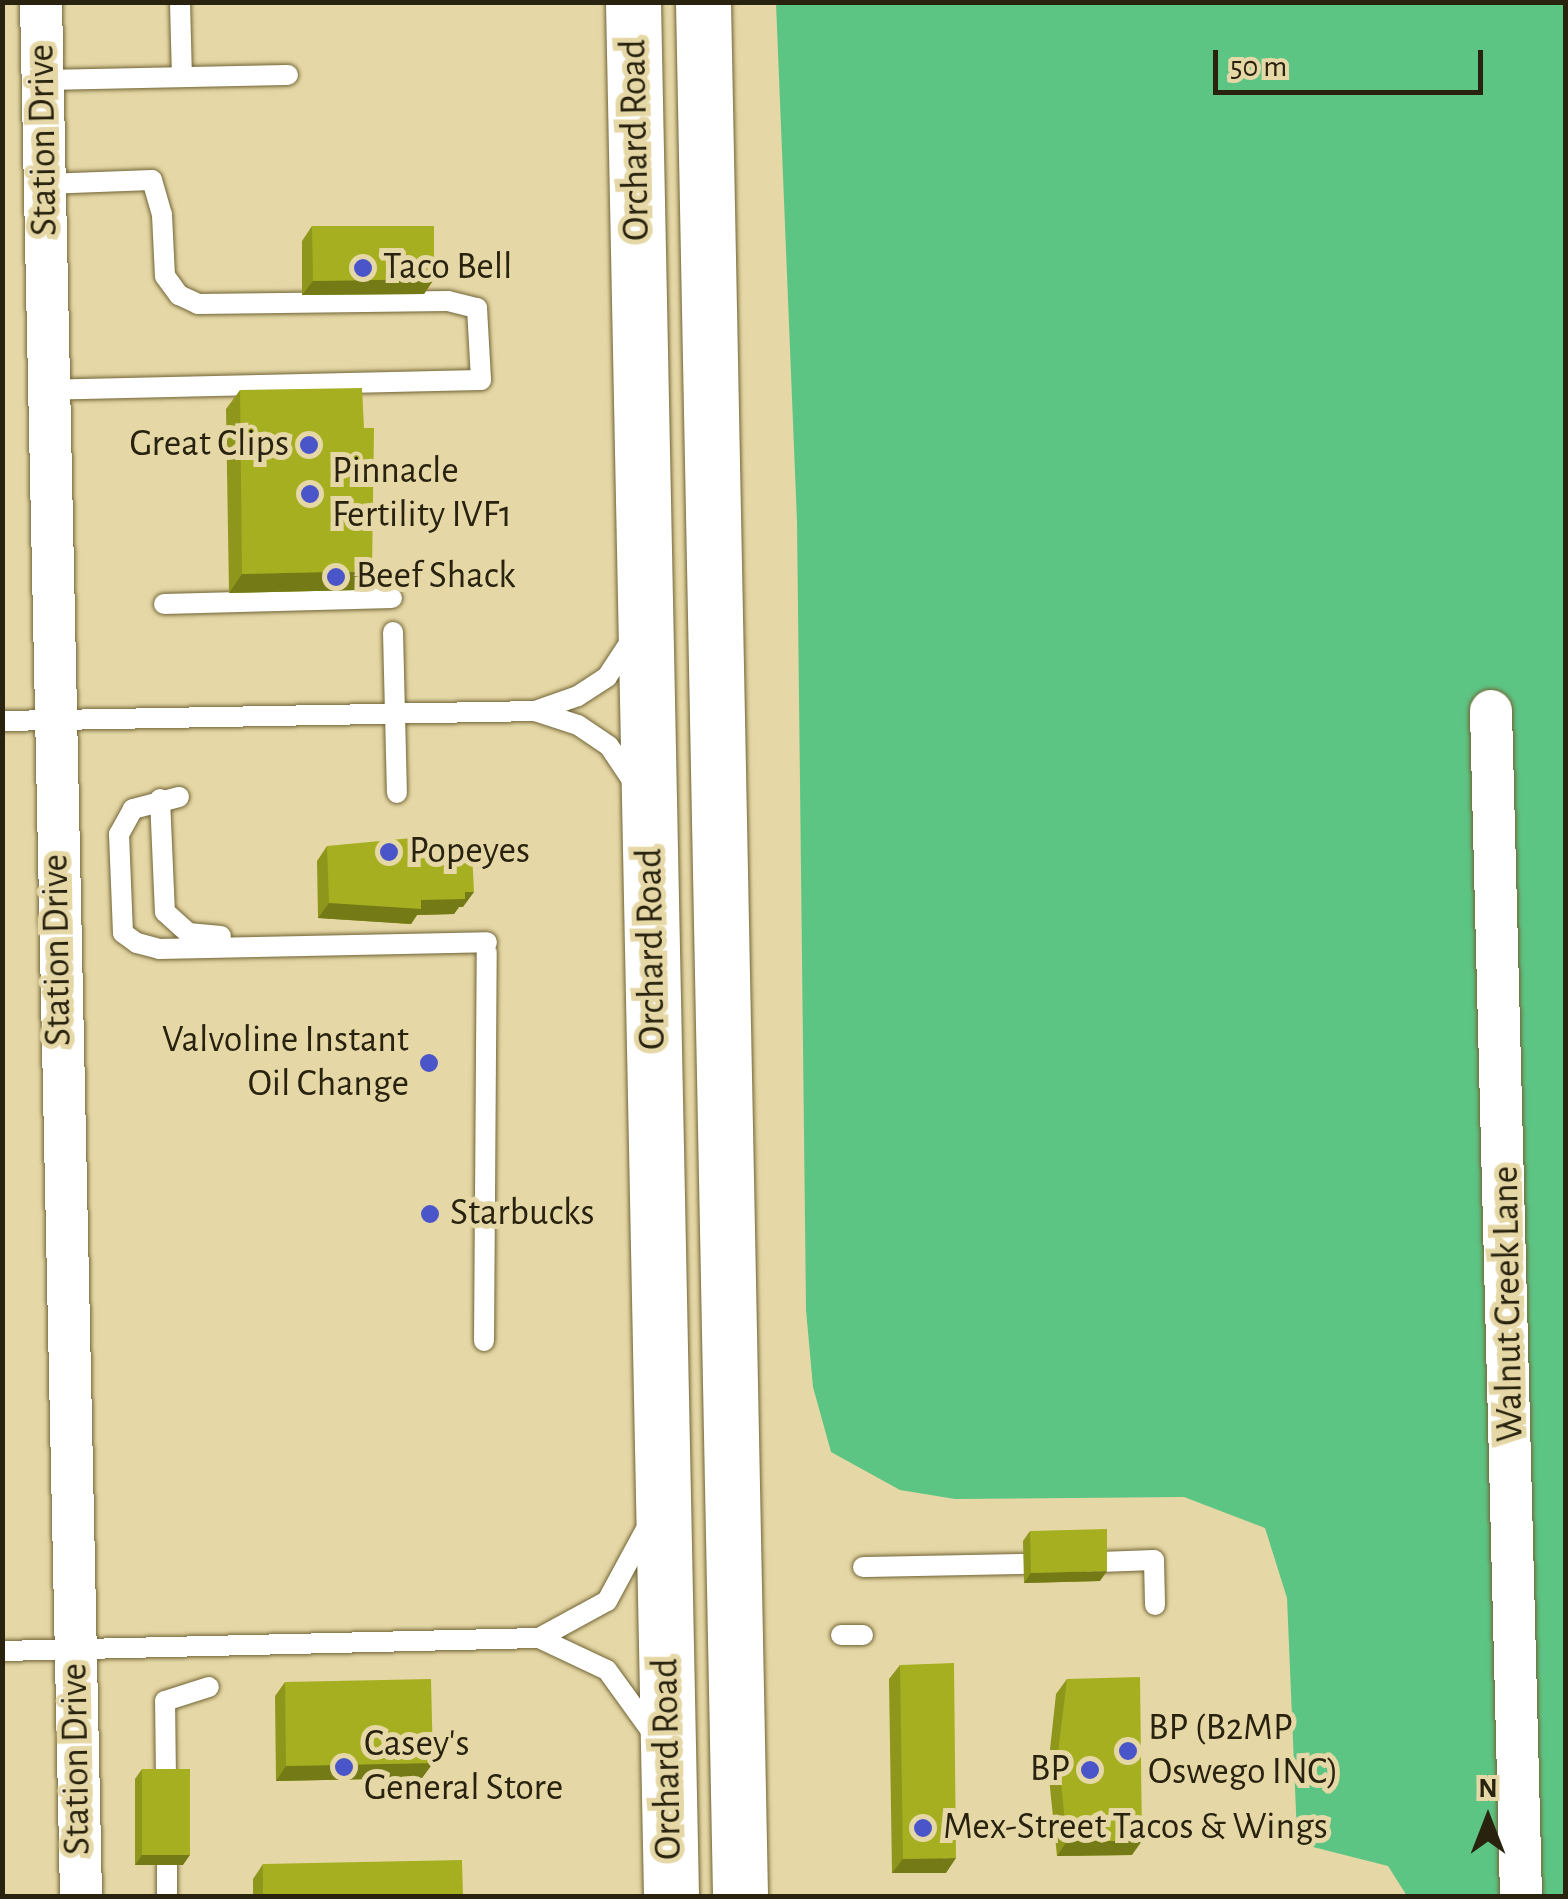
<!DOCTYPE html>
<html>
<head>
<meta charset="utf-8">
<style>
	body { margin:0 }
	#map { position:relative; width:1568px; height:1899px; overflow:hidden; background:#e6d8a6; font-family:"Alegreya Sans",sans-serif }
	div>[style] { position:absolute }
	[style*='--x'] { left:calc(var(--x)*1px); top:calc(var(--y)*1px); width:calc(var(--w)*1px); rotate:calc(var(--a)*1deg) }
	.green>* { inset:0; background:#5dc584 }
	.roads { filter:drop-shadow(0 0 2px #716436) drop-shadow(0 0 2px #716436) }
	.service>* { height:20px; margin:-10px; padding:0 10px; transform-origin:10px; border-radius:10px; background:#fff }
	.minor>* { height:42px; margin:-21px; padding:0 21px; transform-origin:21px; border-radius:21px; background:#fff }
	.primary>* { height:55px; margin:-27.5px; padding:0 27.5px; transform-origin:27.5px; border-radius:27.5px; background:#fff }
	.wall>* { inset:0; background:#8e961c }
	.shaded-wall>* { inset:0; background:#747a16 }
	.building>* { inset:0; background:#a5af20 }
	.dots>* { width:28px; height:28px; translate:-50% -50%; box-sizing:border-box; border:5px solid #e6d8a6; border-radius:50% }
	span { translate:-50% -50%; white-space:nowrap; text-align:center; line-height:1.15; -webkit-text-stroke:10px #e6d8a6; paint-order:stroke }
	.street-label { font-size:38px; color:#28220f }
	.poi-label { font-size:38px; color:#28220f }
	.left { translate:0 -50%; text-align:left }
	.right { translate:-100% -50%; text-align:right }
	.frame { position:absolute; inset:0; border:5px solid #28220f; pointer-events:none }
	.north { position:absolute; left:1438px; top:1769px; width:100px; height:100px; -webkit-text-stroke:8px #e6d8a6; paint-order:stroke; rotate:0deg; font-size:28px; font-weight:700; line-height:40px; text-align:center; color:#28220f }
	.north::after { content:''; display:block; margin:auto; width:35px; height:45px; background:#28220f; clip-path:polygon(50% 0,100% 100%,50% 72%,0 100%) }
	.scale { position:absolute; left:1213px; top:50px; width:270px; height:45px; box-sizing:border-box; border:5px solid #28220f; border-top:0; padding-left:12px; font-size:30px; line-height:35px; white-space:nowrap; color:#28220f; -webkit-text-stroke:8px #e6d8a6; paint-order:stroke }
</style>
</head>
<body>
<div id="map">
	<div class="green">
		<div style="clip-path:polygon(776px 3px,1565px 3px,1565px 1896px,1407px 1896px,1388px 1866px,1309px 1846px,1297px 1836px,1287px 1598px,1265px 1528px,1184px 1497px,955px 1499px,900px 1490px,831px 1452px,813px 1387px,806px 1310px,797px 522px)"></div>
	</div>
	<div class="roads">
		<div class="service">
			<div style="--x:180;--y:2;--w:75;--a:88.5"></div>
			<div style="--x:43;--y:80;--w:245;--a:-1.2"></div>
			<div style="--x:45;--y:184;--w:107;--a:-2.1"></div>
			<div style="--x:152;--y:180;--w:36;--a:74"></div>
			<div style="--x:162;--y:215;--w:61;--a:87.2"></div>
			<div style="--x:165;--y:276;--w:24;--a:54"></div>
			<div style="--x:179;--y:295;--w:21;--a:25"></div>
			<div style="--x:198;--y:304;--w:250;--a:-0.7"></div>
			<div style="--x:448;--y:301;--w:30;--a:14"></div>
			<div style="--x:477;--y:308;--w:72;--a:86.8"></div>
			<div style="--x:481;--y:380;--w:433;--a:178.7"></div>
			<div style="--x:164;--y:604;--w:228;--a:-1.5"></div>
			<div style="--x:393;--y:632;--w:161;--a:88.6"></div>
			<div style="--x:630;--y:642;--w:42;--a:123.3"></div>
			<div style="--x:607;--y:677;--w:35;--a:147"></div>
			<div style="--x:578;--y:696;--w:46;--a:160.8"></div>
			<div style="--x:535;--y:711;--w:45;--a:18"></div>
			<div style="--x:578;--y:725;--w:37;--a:34"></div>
			<div style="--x:609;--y:746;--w:45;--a:56"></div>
			<div style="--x:2;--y:721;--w:533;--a:-1.07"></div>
			<div style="--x:179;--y:797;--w:48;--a:165.4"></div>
			<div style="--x:133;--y:809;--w:29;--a:119"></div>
			<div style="--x:119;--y:834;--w:99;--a:87.7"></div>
			<div style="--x:123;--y:933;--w:17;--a:36"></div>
			<div style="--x:137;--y:943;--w:23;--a:15"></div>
			<div style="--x:159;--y:949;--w:328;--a:-1.2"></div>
			<div style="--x:160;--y:799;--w:113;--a:87.5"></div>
			<div style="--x:165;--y:912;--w:31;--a:42"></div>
			<div style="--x:188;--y:933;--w:33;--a:5"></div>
			<div style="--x:484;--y:1341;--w:389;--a:-89.6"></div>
			<div style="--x:646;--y:1529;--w:82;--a:118.4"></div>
			<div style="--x:607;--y:1601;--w:77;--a:151.4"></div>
			<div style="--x:539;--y:1638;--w:75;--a:25.2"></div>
			<div style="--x:607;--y:1670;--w:80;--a:54.1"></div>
			<div style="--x:1100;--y:1562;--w:54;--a:-2.1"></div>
			<div style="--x:1154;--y:1560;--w:45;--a:88.7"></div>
			<div style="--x:863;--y:1567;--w:160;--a:-1.1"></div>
			<div style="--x:841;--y:1635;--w:22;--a:0"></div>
			<div style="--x:2;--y:1651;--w:537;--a:-1.39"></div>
			<div style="--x:166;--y:1779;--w:78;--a:-90.7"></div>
			<div style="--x:165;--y:1701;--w:46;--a:-17.7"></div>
			<div style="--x:167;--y:1865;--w:31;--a:90"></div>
		</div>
		<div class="minor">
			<div style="--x:41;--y:2;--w:1894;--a:88.79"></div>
			<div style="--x:1491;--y:711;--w:1185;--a:88.55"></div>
		</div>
		<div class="primary">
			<div style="--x:633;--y:2;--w:1894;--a:88.85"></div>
			<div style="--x:703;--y:2;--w:1894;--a:88.88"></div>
		</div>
	</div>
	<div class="wall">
		<div style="clip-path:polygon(312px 226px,434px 279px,424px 294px,302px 295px,302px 241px)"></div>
		<div style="clip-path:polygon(240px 390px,359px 590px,229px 593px,226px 409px)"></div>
		<div style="clip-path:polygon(327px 846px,412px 847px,463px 907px,459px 907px,454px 914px,417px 915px,411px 924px,318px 918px,317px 861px)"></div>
		<div style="clip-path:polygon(1030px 1531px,1100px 1581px,1024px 1583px,1023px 1541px)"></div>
		<div style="clip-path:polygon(900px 1665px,946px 1873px,892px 1873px,889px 1679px)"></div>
		<div style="clip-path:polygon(1067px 1679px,1132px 1855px,1057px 1856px,1048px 1768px,1056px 1694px)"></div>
		<div style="clip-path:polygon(285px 1682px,433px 1763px,422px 1778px,276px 1781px,275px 1696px)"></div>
		<div style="clip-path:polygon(142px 1769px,183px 1865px,135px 1865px,135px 1779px)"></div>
		<div style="clip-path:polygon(263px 1864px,463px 1896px,253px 1896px,253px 1879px)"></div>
	</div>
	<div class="shaded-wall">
		<div style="clip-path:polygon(267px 2px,350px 2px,267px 4px)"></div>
		<div style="clip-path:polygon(434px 279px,424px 294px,302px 295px,313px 281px)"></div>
		<div style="clip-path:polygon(372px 571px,359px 590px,229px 593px,242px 574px)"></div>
		<div style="clip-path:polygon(465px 892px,474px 892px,463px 907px,459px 907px,454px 914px,417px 915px,411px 924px,318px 918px,329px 903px,421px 900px)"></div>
		<div style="clip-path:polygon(1107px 1571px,1100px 1581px,1024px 1583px,1031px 1573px)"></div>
		<div style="clip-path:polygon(433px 1763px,422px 1778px,276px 1781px,286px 1766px)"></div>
		<div style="clip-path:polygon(1067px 1841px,1142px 1841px,1132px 1855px,1057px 1856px)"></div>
		<div style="clip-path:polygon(142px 1855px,190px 1855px,183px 1865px,135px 1865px)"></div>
		<div style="clip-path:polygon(956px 1858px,946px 1873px,892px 1873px,903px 1859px)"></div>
	</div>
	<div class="building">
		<div style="clip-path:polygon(312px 226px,434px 226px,434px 279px,313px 281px)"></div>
		<div style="clip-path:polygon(362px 388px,364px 428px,374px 428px,372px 571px,242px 574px,240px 390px)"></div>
		<div style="clip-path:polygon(412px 838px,412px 847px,464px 846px,472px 852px,474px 892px,465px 892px,465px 899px,421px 900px,421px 909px,329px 903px,327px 846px)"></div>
		<div style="clip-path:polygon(1107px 1529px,1107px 1571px,1031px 1573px,1030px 1531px)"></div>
		<div style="clip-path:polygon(954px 1663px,956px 1858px,903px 1859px,900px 1665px)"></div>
		<div style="clip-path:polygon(1140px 1677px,1142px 1841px,1067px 1841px,1058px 1753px,1067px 1679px)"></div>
		<div style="clip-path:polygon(431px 1679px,433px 1763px,286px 1766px,285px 1682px)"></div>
		<div style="clip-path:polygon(142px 1769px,190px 1769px,190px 1855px,142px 1855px)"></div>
		<div style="clip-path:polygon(462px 1860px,463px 1896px,263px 1896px,263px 1864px)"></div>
	</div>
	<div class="dots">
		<div style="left:363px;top:268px;background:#4a55ca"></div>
		<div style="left:309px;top:445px;background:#4a55ca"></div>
		<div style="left:310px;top:494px;background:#4a55ca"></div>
		<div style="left:336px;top:577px;background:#4a55ca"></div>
		<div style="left:389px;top:852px;background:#4a55ca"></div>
		<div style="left:429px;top:1063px;background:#4a55ca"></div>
		<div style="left:430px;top:1214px;background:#4a55ca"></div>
		<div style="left:1128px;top:1751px;background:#4a55ca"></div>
		<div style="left:344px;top:1767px;background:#4a55ca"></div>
		<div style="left:1090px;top:1770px;background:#4a55ca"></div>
		<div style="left:923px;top:1828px;background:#4a55ca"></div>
	</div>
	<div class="street-label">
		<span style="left:44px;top:140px;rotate:-91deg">Station Drive</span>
		<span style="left:636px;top:140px;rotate:-91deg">Orchard Road</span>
		<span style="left:652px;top:949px;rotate:-91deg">Orchard Road</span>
		<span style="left:58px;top:950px;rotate:-91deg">Station Drive</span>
		<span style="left:1509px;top:1304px;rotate:-91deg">Walnut Creek Lane</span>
		<span style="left:77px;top:1759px;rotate:-91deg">Station Drive</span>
		<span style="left:668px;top:1759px;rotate:-91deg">Orchard Road</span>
	</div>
	<div class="poi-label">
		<span class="left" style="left:383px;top:268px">Taco Bell</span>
		<span class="right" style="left:289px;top:445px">Great Clips</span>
		<span class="left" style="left:332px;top:494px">Pinnacle<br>Fertility IVF1</span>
		<span class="left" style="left:356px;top:577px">Beef Shack</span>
		<span class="left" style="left:409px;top:852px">Popeyes</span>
		<span class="right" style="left:409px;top:1063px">Valvoline Instant<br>Oil Change</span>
		<span class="left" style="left:450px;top:1214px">Starbucks</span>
		<span class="left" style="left:1148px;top:1751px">BP (B2MP<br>Oswego INC)</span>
		<span class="left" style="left:364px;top:1767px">Casey's<br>General Store</span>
		<span class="right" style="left:1070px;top:1770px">BP</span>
		<span class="left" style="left:943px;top:1828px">Mex-Street Tacos &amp; Wings</span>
	</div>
	<div class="frame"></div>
	<div class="north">N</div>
	<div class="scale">50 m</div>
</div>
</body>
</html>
